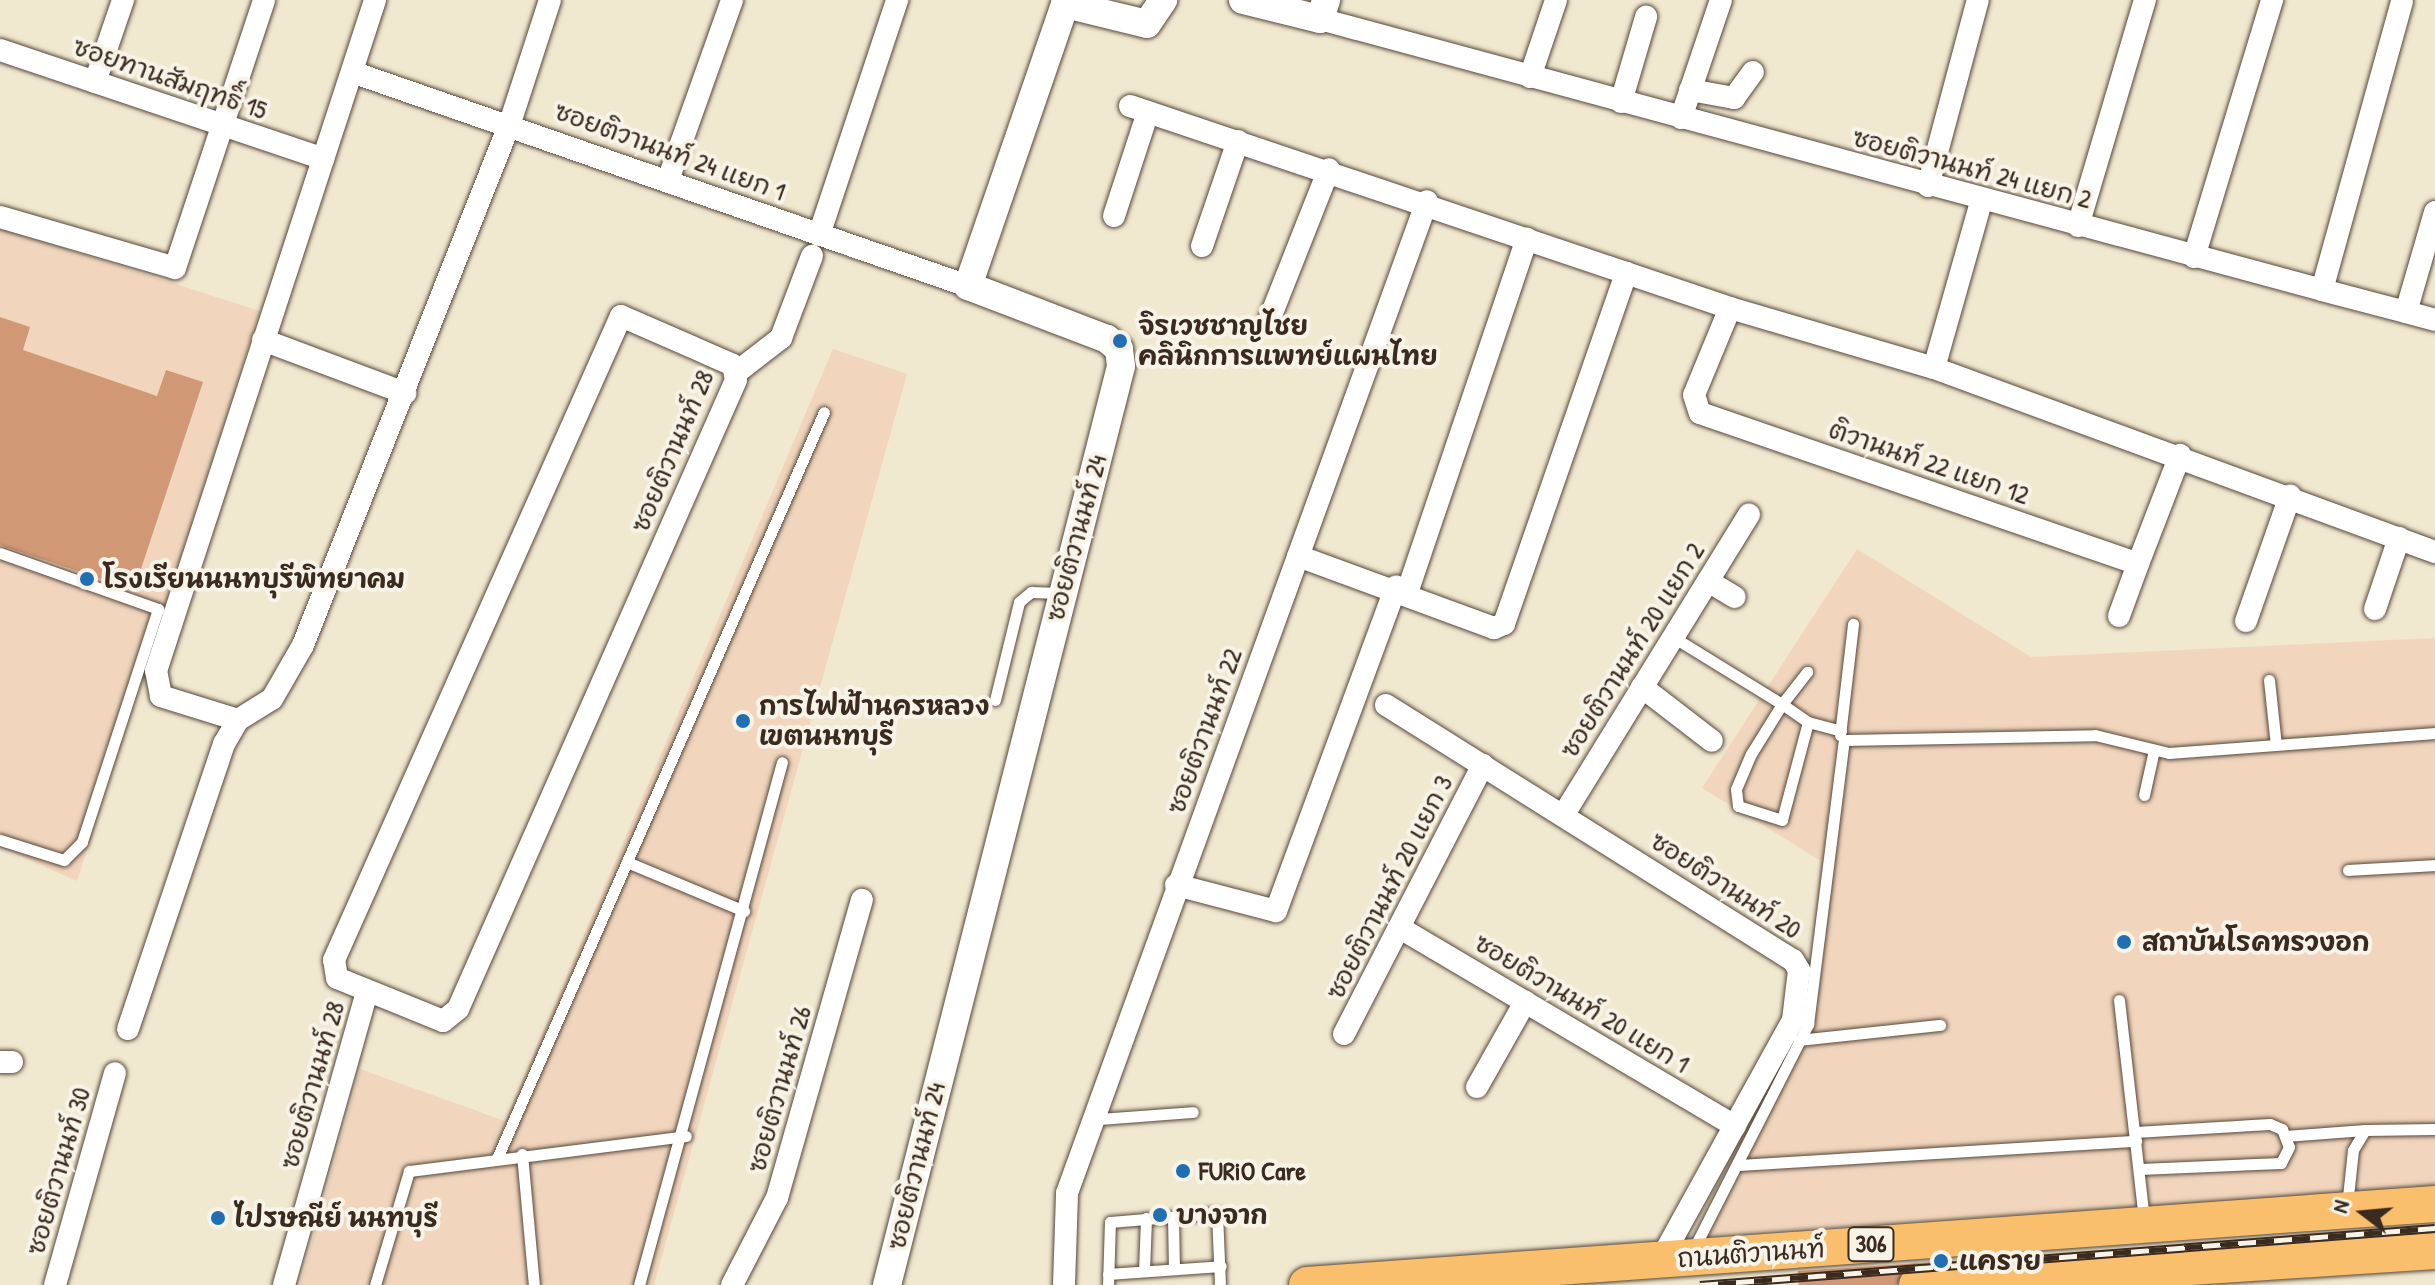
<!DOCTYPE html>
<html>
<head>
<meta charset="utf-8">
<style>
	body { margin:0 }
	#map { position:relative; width:2435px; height:1285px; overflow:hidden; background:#f1e8d0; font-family:"Patrick Hand","Playpen Sans Thai",sans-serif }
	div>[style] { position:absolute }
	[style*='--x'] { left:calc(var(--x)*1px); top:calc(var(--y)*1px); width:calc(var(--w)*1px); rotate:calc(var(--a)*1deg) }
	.built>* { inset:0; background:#f1d5bd }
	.building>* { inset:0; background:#d19875 }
	.roads { filter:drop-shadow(0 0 2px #564639) drop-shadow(0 0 2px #564639) }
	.service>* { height:11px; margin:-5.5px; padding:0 5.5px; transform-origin:5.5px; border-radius:5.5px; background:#fff }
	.minor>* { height:22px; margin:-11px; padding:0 11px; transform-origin:11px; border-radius:11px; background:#fff }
	.tertiary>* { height:28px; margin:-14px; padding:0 14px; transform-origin:14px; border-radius:14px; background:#fff }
	.primary>* { height:36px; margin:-18px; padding:0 18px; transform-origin:18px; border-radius:18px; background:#f9bf6d }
	.rail>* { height:9px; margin-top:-4.5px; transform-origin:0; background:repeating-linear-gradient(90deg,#f7f3e8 0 18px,#3b2a1e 0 36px); box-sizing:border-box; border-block:2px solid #3b2a1e }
	.dots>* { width:22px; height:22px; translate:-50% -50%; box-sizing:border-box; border:4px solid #f7f3e8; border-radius:50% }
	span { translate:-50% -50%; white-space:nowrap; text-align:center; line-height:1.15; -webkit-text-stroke:8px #f7f3e8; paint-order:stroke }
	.shield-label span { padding:2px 6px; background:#f7f3e8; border:2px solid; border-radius:6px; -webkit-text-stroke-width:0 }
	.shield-label { font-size:24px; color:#3b2a1e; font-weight:700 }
	.street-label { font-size:26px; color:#3b2a1e }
	.poi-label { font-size:26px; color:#3b2a1e; font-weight:700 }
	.left { translate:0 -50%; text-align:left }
	.north { position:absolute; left:2323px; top:1173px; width:80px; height:80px; -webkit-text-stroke:6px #f7f3e8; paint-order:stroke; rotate:286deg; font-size:22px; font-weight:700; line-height:32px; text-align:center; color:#3b2a1e }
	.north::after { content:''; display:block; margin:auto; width:28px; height:36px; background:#3b2a1e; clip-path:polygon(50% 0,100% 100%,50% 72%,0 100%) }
</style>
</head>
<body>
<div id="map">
	<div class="built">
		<div style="clip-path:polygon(0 228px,260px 311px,77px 881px,0 847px)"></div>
		<div style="clip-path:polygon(833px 349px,907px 374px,654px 1285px,300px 1285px,360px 1069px,505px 1121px)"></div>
		<div style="clip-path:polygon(1857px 549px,2031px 657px,2435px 638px,2435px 1187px,1694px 1236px,1804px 1023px,1821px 861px,1702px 788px)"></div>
	</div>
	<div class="building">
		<div style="clip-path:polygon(0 317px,30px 327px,23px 350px,157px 396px,166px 370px,203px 382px,134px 590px,0 545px)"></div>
		<div style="clip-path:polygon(2092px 1252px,1916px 1264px,1896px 1285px,1799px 1285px,1797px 1278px,1798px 1271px)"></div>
	</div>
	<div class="roads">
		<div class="service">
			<div style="--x:0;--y:553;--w:168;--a:19.5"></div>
			<div style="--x:158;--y:609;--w:245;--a:108.1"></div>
			<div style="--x:82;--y:842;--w:25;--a:135"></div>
			<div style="--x:64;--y:860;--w:67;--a:-162.6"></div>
			<div style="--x:1673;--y:637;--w:128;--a:31.6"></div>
			<div style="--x:1782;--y:704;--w:41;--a:-52"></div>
			<div style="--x:2269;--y:680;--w:65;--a:83.9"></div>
			<div style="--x:995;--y:700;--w:101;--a:-76.2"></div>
			<div style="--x:1019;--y:602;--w:16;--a:-40"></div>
			<div style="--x:1031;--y:592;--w:30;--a:2"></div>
			<div style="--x:1808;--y:722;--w:101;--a:104.9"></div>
			<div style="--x:1782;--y:820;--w:46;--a:-162.3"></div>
			<div style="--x:1738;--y:806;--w:17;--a:-97"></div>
			<div style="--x:1736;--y:789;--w:38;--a:-67"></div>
			<div style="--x:1751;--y:754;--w:59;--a:-58.2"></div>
			<div style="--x:1782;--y:704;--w:32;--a:35"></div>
			<div style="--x:1808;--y:722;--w:34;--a:15"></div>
			<div style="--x:1840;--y:735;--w:112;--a:-83.3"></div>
			<div style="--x:2144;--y:795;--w:46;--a:-77.5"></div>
			<div style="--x:627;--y:862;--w:127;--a:22.7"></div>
			<div style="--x:2348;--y:870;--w:87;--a:-3.3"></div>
			<div style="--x:2119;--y:1000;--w:222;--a:83.5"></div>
			<div style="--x:1799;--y:1040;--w:142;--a:-6.1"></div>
			<div style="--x:1098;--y:1119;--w:95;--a:-4.2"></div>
			<div style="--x:2135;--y:1132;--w:135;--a:-3.4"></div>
			<div style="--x:2270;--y:1124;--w:13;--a:23"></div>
			<div style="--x:2282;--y:1129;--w:19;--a:69"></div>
			<div style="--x:2289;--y:1147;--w:18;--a:117"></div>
			<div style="--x:2281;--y:1163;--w:141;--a:177.6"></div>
			<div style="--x:2285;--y:1136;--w:80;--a:-4.3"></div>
			<div style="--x:522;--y:1154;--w:132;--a:84.8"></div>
			<div style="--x:498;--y:1156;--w:812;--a:-66.34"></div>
			<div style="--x:1739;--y:1165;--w:398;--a:-3.5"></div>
			<div style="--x:2347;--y:1206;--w:56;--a:-83.9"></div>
			<div style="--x:2353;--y:1150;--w:23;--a:-59"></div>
			<div style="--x:2365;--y:1130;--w:70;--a:-0.8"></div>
			<div style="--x:1173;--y:1217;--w:50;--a:88.9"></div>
			<div style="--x:1693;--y:1250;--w:254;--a:-63"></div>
			<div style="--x:1808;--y:1024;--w:286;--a:-82.8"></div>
			<div style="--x:1844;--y:740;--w:251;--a:-1.1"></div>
			<div style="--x:2095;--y:735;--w:76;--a:13.7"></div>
			<div style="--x:2169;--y:753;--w:267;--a:-4.3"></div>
			<div style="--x:1144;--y:1271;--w:53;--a:-87.8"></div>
			<div style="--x:1108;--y:1274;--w:113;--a:-4"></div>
			<div style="--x:375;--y:1285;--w:119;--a:-73.4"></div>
			<div style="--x:409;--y:1171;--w:279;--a:-7.2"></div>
			<div style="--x:639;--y:1285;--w:542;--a:-74.71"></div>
			<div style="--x:1108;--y:1285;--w:63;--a:-88.2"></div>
			<div style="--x:1110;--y:1222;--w:107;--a:-4.8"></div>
			<div style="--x:1217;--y:1213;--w:72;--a:87.6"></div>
		</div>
		<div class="minor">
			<div style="--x:1320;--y:19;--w:1038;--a:15.13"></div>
			<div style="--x:2322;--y:290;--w:299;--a:-74.5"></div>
			<div style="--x:0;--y:50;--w:341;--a:18.6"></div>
			<div style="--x:352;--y:72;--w:652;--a:19.16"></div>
			<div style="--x:1530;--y:77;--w:81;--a:-71.3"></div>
			<div style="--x:95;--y:82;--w:87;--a:-71.1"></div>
			<div style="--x:1690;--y:90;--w:45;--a:10.3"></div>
			<div style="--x:1734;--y:98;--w:32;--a:-54"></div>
			<div style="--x:1621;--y:102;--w:89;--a:-73.6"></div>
			<div style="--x:1130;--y:106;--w:633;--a:18.61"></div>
			<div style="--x:1730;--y:308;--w:213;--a:16.4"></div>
			<div style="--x:1934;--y:368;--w:534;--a:20.17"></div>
			<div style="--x:1681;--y:118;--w:125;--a:-71.3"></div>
			<div style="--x:668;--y:180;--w:191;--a:-70.4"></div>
			<div style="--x:1928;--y:186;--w:193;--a:-75"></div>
			<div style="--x:1114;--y:216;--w:109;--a:-71.9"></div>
			<div style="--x:0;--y:217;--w:182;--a:16.2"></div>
			<div style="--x:175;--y:268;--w:282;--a:-71.6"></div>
			<div style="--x:2078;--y:226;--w:236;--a:-73.5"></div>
			<div style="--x:819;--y:235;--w:248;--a:-71.6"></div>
			<div style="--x:1202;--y:246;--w:111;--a:-71.1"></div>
			<div style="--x:2194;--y:257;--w:269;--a:-73.1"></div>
			<div style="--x:2322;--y:290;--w:87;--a:14.7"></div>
			<div style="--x:2406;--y:312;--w:104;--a:-73.8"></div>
			<div style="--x:1730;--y:308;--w:94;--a:112.5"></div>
			<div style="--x:1694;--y:395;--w:19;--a:72"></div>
			<div style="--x:1700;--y:413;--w:463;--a:19"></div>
			<div style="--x:2138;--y:564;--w:117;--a:-68.9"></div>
			<div style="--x:2406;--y:312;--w:30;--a:15"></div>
			<div style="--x:621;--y:316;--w:122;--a:23.6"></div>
			<div style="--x:733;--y:365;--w:15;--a:79"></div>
			<div style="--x:736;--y:380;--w:688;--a:113.84"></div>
			<div style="--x:458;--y:1009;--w:19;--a:141"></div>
			<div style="--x:443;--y:1021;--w:114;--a:-157.9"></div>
			<div style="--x:337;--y:978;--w:18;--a:-99"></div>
			<div style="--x:334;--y:960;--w:705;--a:-65.98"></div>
			<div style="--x:1270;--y:318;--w:160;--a:-68.4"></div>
			<div style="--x:263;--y:340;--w:152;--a:20.5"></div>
			<div style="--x:1934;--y:368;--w:173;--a:-74.2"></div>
			<div style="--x:737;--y:372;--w:56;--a:-37.7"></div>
			<div style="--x:781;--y:338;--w:88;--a:-69.3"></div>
			<div style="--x:1298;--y:556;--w:209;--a:20.2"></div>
			<div style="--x:1494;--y:628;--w:11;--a:-22"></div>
			<div style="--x:1504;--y:624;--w:372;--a:-70.8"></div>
			<div style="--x:1708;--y:581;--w:31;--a:31"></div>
			<div style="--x:1408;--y:590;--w:371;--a:-71.3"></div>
			<div style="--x:2375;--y:609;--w:75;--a:-71.3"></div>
			<div style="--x:2119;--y:616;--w:55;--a:-69.9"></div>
			<div style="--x:2246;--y:621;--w:133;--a:-70.6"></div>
			<div style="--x:1642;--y:687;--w:88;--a:37.6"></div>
			<div style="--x:1386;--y:705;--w:480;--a:32.1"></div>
			<div style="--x:1793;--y:960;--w:12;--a:59"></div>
			<div style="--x:1799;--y:970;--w:50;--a:96.8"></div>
			<div style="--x:1793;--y:1020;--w:273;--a:118.9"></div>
			<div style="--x:238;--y:720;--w:81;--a:-162.7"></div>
			<div style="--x:161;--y:696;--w:25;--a:-101"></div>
			<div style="--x:156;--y:671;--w:706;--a:-71.92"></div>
			<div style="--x:1564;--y:814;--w:352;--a:-58.3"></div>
			<div style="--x:1176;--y:885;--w:103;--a:14.6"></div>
			<div style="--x:1276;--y:911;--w:346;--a:-69.7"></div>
			<div style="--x:1400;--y:928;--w:389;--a:30.6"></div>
			<div style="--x:128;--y:1029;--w:301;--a:-71.4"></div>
			<div style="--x:224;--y:744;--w:28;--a:-60"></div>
			<div style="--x:238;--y:720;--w:40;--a:-32"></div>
			<div style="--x:272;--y:699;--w:62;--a:-60.1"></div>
			<div style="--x:303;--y:645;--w:562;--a:-68.37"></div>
			<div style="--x:510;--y:123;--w:129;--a:-72"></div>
			<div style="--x:1344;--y:1034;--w:303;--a:-62.7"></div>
			<div style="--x:0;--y:1062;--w:12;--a:0"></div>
			<div style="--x:1477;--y:1087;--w:98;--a:-60.5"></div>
			<div style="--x:55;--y:1285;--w:220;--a:-74.2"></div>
			<div style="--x:284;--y:1285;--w:305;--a:-74.2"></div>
			<div style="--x:732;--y:1285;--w:98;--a:-62.7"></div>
			<div style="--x:777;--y:1198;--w:310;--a:-74.1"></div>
			<div style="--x:1064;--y:1285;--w:92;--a:-88.1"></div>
			<div style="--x:1067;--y:1193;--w:1055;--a:-70.05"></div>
		</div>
		<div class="tertiary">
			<div style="--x:1243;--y:0;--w:79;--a:13.9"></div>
			<div style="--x:1320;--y:19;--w:20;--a:-72"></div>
			<div style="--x:887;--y:1285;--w:948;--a:-75.71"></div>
			<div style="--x:1121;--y:366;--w:17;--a:-97"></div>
			<div style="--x:1119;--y:349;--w:16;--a:-140"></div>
			<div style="--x:1107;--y:339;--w:149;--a:-159.1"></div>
			<div style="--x:968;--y:286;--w:298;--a:-71"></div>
			<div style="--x:1065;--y:4;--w:84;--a:13.7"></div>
			<div style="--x:1147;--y:24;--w:29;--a:-56"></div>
		</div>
		<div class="primary">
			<div style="--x:1307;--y:1285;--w:1131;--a:-4.11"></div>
			<div style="--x:1917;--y:1285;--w:519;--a:-3.76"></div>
		</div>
	</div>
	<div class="rail">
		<div style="--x:1700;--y:1285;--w:737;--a:-4.43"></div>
	</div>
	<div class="dots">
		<div style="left:1120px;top:341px;background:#1f6fb2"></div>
		<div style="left:87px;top:579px;background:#1f6fb2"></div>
		<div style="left:743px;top:721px;background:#1f6fb2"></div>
		<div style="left:2124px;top:942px;background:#1f6fb2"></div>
		<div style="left:1183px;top:1171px;background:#1f6fb2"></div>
		<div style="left:1160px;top:1215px;background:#1f6fb2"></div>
		<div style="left:218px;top:1218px;background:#1f6fb2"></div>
		<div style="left:1941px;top:1261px;background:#1f6fb2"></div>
	</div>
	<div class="shield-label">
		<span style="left:1871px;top:1244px">306</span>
	</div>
	<div class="street-label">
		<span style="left:170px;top:78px;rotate:19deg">ซอยทานสัมฤทธิ์ 15</span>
		<span style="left:670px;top:151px;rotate:20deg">ซอยติวานนท์ 24 แยก 1</span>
		<span style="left:1972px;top:168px;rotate:15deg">ซอยติวานนท์ 24 แยก 2</span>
		<span style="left:672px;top:451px;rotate:-67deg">ซอยติวานนท์ 28</span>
		<span style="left:1929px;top:462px;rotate:19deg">ติวานนท์ 22 แยก 12</span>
		<span style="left:1076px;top:538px;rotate:-75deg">ซอยติวานนท์ 24</span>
		<span style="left:1632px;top:650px;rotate:-58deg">ซอยติวานนท์ 20 แยก 2</span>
		<span style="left:1204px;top:731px;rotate:-70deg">ซอยติวานนท์ 22</span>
		<span style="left:1726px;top:885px;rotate:33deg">ซอยติวานนท์ 20</span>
		<span style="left:1389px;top:887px;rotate:-63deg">ซอยติวานนท์ 20 แยก 3</span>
		<span style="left:1582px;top:1003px;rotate:31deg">ซอยติวานนท์ 20 แยก 1</span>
		<span style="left:312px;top:1085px;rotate:-74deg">ซอยติวานนท์ 28</span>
		<span style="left:779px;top:1089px;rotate:-74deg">ซอยติวานนท์ 26</span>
		<span style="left:916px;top:1166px;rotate:-76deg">ซอยติวานนท์ 24</span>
		<span style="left:58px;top:1171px;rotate:-74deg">ซอยติวานนท์ 30</span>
		<span style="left:1751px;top:1253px;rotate:-4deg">ถนนติวานนท์</span>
	</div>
	<div class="poi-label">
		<span class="left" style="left:1138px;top:341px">จิรเวชชาญไชย<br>คลินิกการแพทย์แผนไทย</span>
		<span class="left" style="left:103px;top:579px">โรงเรียนนนทบุรีพิทยาคม</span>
		<span class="left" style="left:759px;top:721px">การไฟฟ้านครหลวง<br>เขตนนทบุรี</span>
		<span class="left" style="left:2142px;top:942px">สถาบันโรคทรวงอก</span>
		<span class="left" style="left:1199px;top:1171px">FURiO Care</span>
		<span class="left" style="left:1176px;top:1215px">บางจาก</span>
		<span class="left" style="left:234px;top:1218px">ไปรษณีย์ นนทบุรี</span>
		<span class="left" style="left:1959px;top:1261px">แคราย</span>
	</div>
	<div class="north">N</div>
</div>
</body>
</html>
